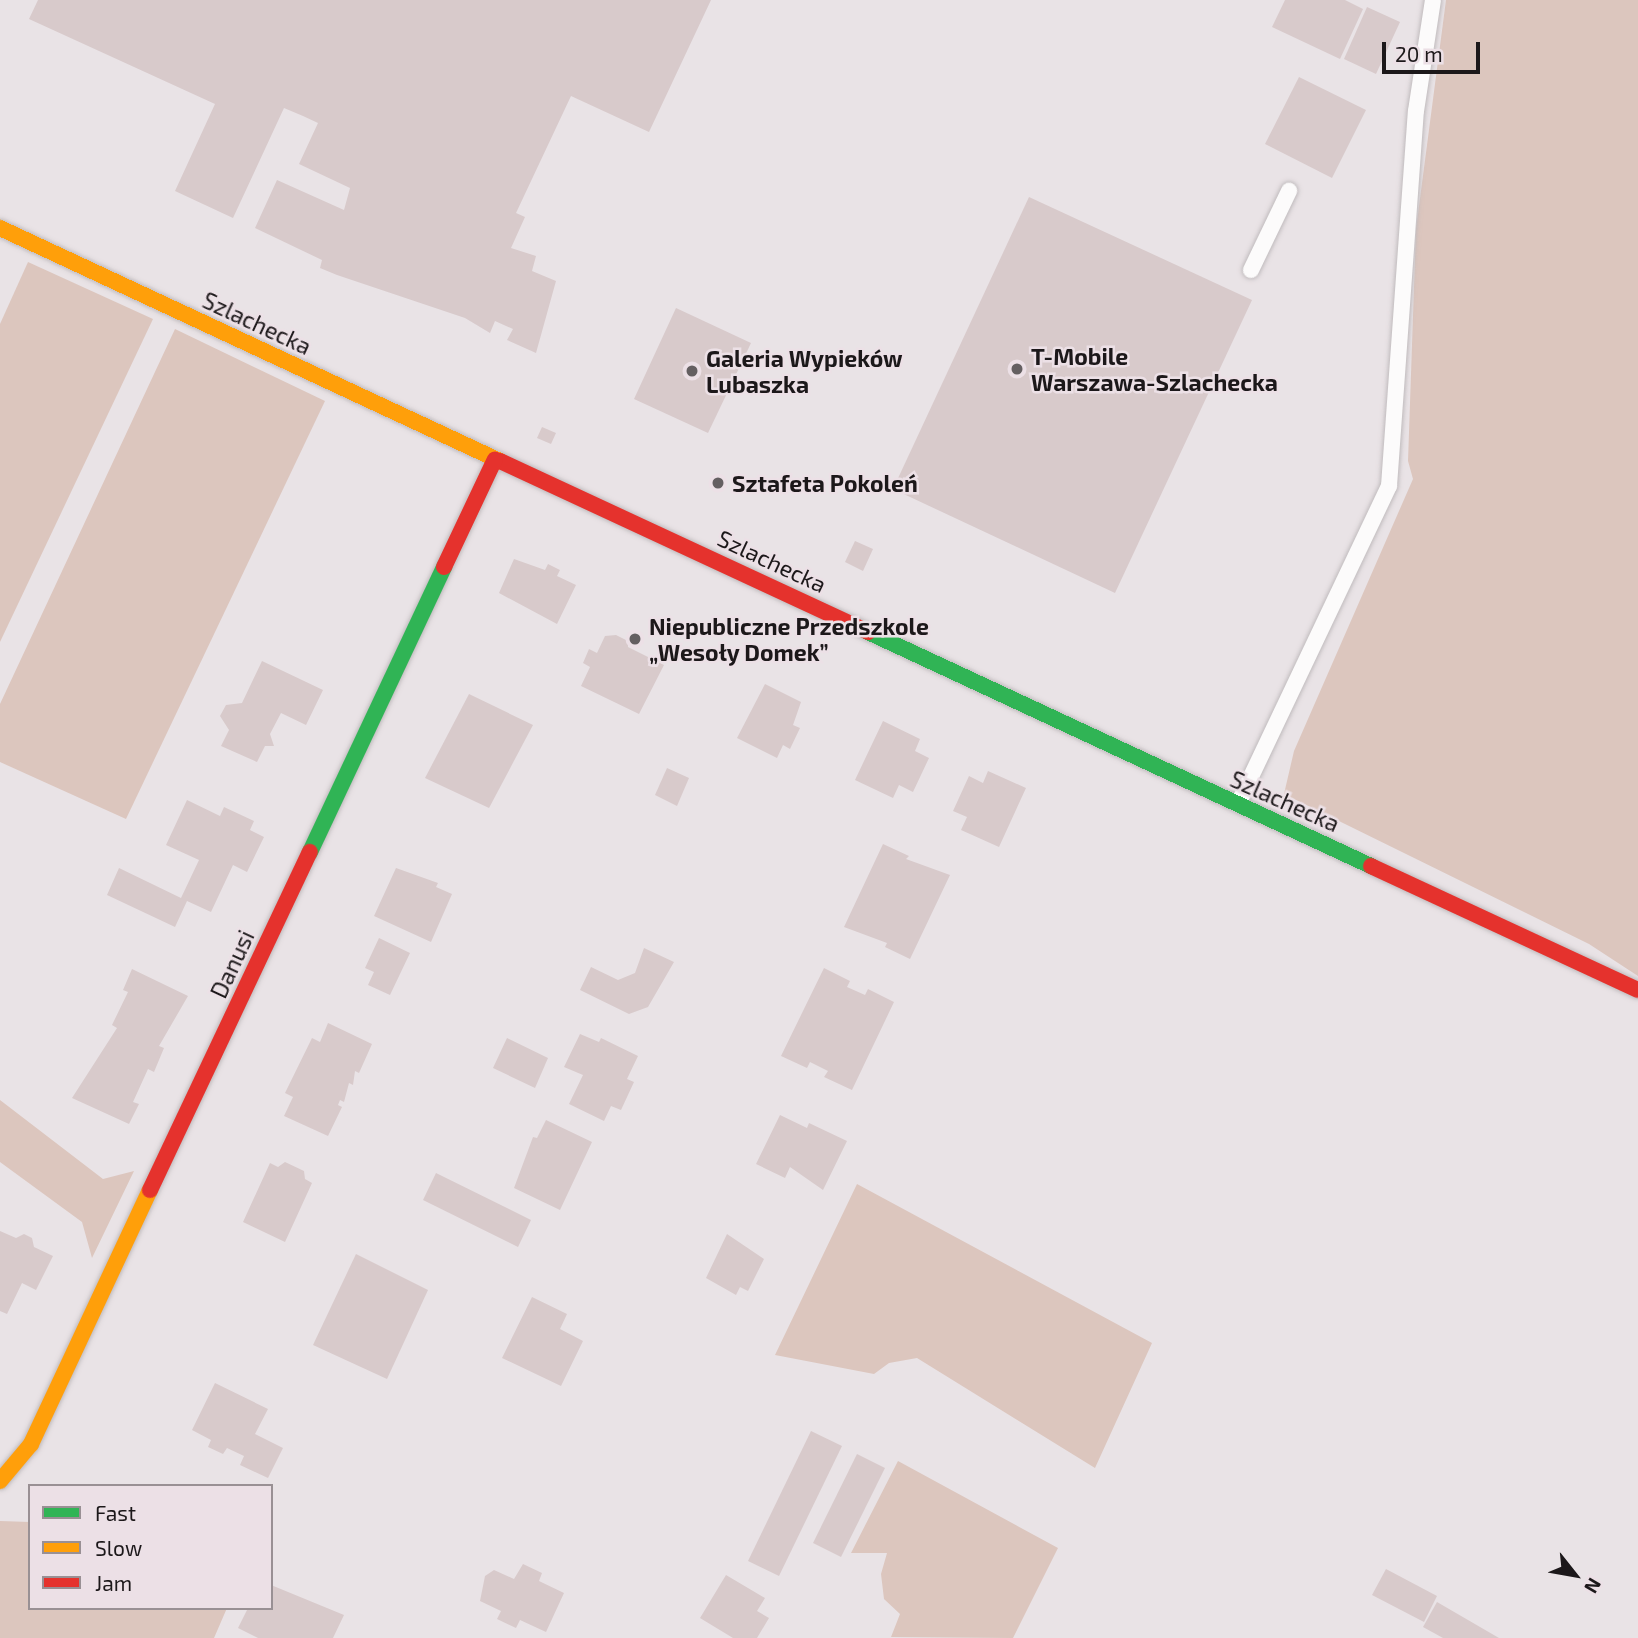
<!DOCTYPE html>
<html>
<head>
<meta charset="utf-8">
<style>
	body { margin:0 }
	#map { position:relative; width:1638px; height:1638px; overflow:hidden; background:#e9e3e6; font-family:"Exo 2",sans-serif }
	div>[style] { position:absolute }
	[style*='--x'] { left:calc(var(--x)*1px); top:calc(var(--y)*1px); width:calc(var(--w)*1px); rotate:calc(var(--a)*1deg) }
	.green>* { inset:0; background:#dcc6be }
	.building>* { inset:0; background:#d8cacb }
	.roads { filter:drop-shadow(0 0 2px #c0bbbd) drop-shadow(0 0 2px #c0bbbd) }
	.lane>* { height:16px; margin:-8px; padding:0 8px; transform-origin:8px; border-radius:8px; background:#fcfbfb }
	.fast>* { height:16px; margin:-8px; padding:0 8px; transform-origin:8px; border-radius:8px; background:#30b455 }
	.slow>* { height:16px; margin:-8px; padding:0 8px; transform-origin:8px; border-radius:8px; background:#ff9f0a }
	.jam>* { height:16px; margin:-8px; padding:0 8px; transform-origin:8px; border-radius:8px; background:#e5322d }
	.dots>* { width:19px; height:19px; translate:-50% -50%; box-sizing:border-box; border:4px solid #ece0e6; border-radius:50% }
	span { translate:-50% -50%; white-space:nowrap; text-align:center; line-height:1.15; -webkit-text-stroke:5px #ece0e6; paint-order:stroke }
	.street-label { font-size:23px; color:#1c181a }
	.poi-label { font-size:23px; color:#1c181a; font-weight:700 }
	.left { translate:0 -50%; text-align:left }
	.legend { position:absolute; left:28px; top:1484px; width:245px; height:126px; box-sizing:border-box; background:#ece0e6; border:2px solid #999094; margin:0; padding:9px 12px; list-style:none; font-size:21px; color:#1c181a }
	.legend li { display:flex; align-items:center; gap:14px; height:35px }
	.legend b { width:35px; border:2px solid #999094 }
	.north { position:absolute; left:1540px; top:1540px; width:70px; height:70px; -webkit-text-stroke:5px #ece0e6; paint-order:stroke; rotate:121deg; font-size:19px; font-weight:700; line-height:28px; text-align:center; color:#1c181a }
	.north::after { content:''; display:block; margin:auto; width:24px; height:32px; background:#1c181a; clip-path:polygon(50% 0,100% 100%,50% 72%,0 100%) }
	.scale { position:absolute; left:1382px; top:42px; width:98px; height:32px; box-sizing:border-box; border:4px solid #1c181a; border-top:0; padding-left:9px; font-size:21px; line-height:24px; white-space:nowrap; color:#1c181a; -webkit-text-stroke:5px #ece0e6; paint-order:stroke }
</style>
</head>
<body>
<div id="map">
	<div class="green">
		<div style="clip-path:polygon(1446px 0,1638px 0,1638px 976px,1589px 944px,1284px 794px,1294px 751px,1413px 479px,1408px 461px,1416px 229px)"></div>
		<div style="clip-path:polygon(28px 262px,153px 319px,0 642px,0 324px)"></div>
		<div style="clip-path:polygon(175px 329px,325px 401px,126px 819px,0 762px,0 704px)"></div>
		<div style="clip-path:polygon(0 1100px,103px 1179px,134px 1171px,92px 1258px,82px 1222px,0 1162px)"></div>
		<div style="clip-path:polygon(857px 1184px,1152px 1343px,1095px 1468px,917px 1358px,889px 1363px,874px 1374px,775px 1355px)"></div>
		<div style="clip-path:polygon(898px 1461px,1058px 1548px,1013px 1638px,891px 1637px,900px 1614px,884px 1599px,881px 1574px,887px 1553px,851px 1553px)"></div>
		<div style="clip-path:polygon(0 1521px,30px 1522px,30px 1608px,227px 1608px,214px 1638px,0 1638px)"></div>
	</div>
	<div class="building">
		<div style="clip-path:polygon(38px 0,711px 0,649px 132px,571px 96px,516px 213px,525px 217px,511px 248px,536px 256px,532px 271px,556px 281px,536px 353px,507px 340px,513px 329px,495px 321px,490px 333px,465px 318px,337px 275px,320px 268px,322px 260px,255px 228px,277px 180px,344px 210px,350px 188px,299px 164px,318px 123px,303px 116px,284px 108px,233px 218px,175px 191px,215px 104px,29px 19px)"></div>
		<div style="clip-path:polygon(1285px 0,1345px 0,1363px 9px,1340px 59px,1272px 27px)"></div>
		<div style="clip-path:polygon(1367px 7px,1400px 22px,1376px 74px,1344px 59px)"></div>
		<div style="clip-path:polygon(1299px 77px,1366px 110px,1332px 178px,1265px 144px)"></div>
		<div style="clip-path:polygon(1029px 197px,1252px 300px,1115px 593px,893px 489px)"></div>
		<div style="clip-path:polygon(676px 308px,751px 343px,708px 433px,634px 399px)"></div>
		<div style="clip-path:polygon(542px 427px,556px 433px,551px 444px,537px 438px)"></div>
		<div style="clip-path:polygon(855px 541px,873px 549px,863px 571px,845px 562px)"></div>
		<div style="clip-path:polygon(514px 559px,545px 570px,548px 564px,560px 570px,557px 576px,576px 585px,557px 624px,499px 593px)"></div>
		<div style="clip-path:polygon(616px 635px,628px 641px,628px 647px,664px 665px,639px 714px,581px 686px,590px 667px,583px 663px,589px 649px,597px 653px,605px 636px)"></div>
		<div style="clip-path:polygon(262px 661px,323px 690px,306px 725px,281px 713px,270px 734px,274px 746px,265px 746px,257px 762px,221px 746px,229px 730px,220px 716px,226px 705px,242px 703px)"></div>
		<div style="clip-path:polygon(765px 684px,801px 702px,793px 725px,800px 728px,790px 749px,783px 745px,777px 758px,737px 738px)"></div>
		<div style="clip-path:polygon(469px 694px,533px 725px,489px 808px,425px 778px)"></div>
		<div style="clip-path:polygon(883px 721px,920px 739px,915px 751px,929px 758px,913px 792px,899px 785px,893px 798px,855px 780px)"></div>
		<div style="clip-path:polygon(667px 768px,689px 778px,677px 806px,655px 795px)"></div>
		<div style="clip-path:polygon(988px 771px,1026px 788px,999px 847px,961px 830px,967px 817px,953px 811px,969px 776px,983px 783px)"></div>
		<div style="clip-path:polygon(187px 800px,220px 816px,224px 807px,254px 821px,250px 830px,264px 837px,247px 872px,233px 865px,211px 912px,187px 901px,175px 927px,107px 895px,119px 868px,181px 898px,199px 860px,166px 845px)"></div>
		<div style="clip-path:polygon(883px 844px,909px 856px,906px 859px,950px 875px,910px 959px,885px 947px,887px 943px,844px 927px)"></div>
		<div style="clip-path:polygon(396px 868px,438px 883px,436px 887px,452px 894px,431px 942px,374px 916px)"></div>
		<div style="clip-path:polygon(379px 938px,410px 953px,390px 995px,368px 985px,374px 972px,365px 968px)"></div>
		<div style="clip-path:polygon(644px 948px,674px 962px,648px 1007px,629px 1014px,580px 990px,591px 967px,618px 980px,635px 973px)"></div>
		<div style="clip-path:polygon(824px 968px,850px 981px,847px 987px,865px 995px,868px 989px,894px 1002px,852px 1090px,824px 1077px,828px 1071px,810px 1062px,807px 1068px,781px 1056px)"></div>
		<div style="clip-path:polygon(132px 969px,188px 996px,159px 1046px,164px 1048px,154px 1072px,148px 1069px,133px 1102px,139px 1104px,129px 1124px,72px 1098px,117px 1028px,112px 1025px,128px 992px,123px 990px)"></div>
		<div style="clip-path:polygon(328px 1023px,372px 1044px,359px 1073px,355px 1071px,353px 1085px,349px 1083px,344px 1102px,340px 1100px,338px 1105px,342px 1107px,328px 1136px,284px 1116px,293px 1097px,285px 1093px,312px 1038px,320px 1042px)"></div>
		<div style="clip-path:polygon(580px 1034px,599px 1042px,601px 1038px,638px 1056px,627px 1079px,634px 1082px,621px 1110px,611px 1106px,604px 1121px,569px 1104px,583px 1075px,564px 1067px)"></div>
		<div style="clip-path:polygon(507px 1038px,548px 1058px,535px 1088px,493px 1068px)"></div>
		<div style="clip-path:polygon(780px 1115px,807px 1128px,809px 1123px,847px 1141px,823px 1190px,790px 1167px,785px 1178px,756px 1164px)"></div>
		<div style="clip-path:polygon(546px 1120px,592px 1142px,560px 1210px,514px 1188px,533px 1137px,537px 1138px)"></div>
		<div style="clip-path:polygon(285px 1162px,304px 1171px,305px 1179px,312px 1183px,285px 1242px,243px 1222px,270px 1163px,278px 1167px)"></div>
		<div style="clip-path:polygon(436px 1173px,531px 1220px,518px 1247px,423px 1200px)"></div>
		<div style="clip-path:polygon(0 1231px,16px 1238px,24px 1234px,32px 1238px,34px 1247px,53px 1256px,36px 1290px,22px 1283px,7px 1314px,0 1311px)"></div>
		<div style="clip-path:polygon(727px 1234px,764px 1259px,748px 1291px,740px 1287px,736px 1295px,706px 1278px)"></div>
		<div style="clip-path:polygon(356px 1254px,428px 1290px,387px 1379px,313px 1345px)"></div>
		<div style="clip-path:polygon(532px 1297px,567px 1314px,560px 1329px,583px 1341px,561px 1386px,502px 1358px)"></div>
		<div style="clip-path:polygon(215px 1383px,268px 1409px,255px 1434px,283px 1448px,268px 1478px,240px 1465px,244px 1456px,227px 1448px,223px 1454px,208px 1447px,211px 1440px,192px 1430px)"></div>
		<div style="clip-path:polygon(811px 1431px,842px 1446px,779px 1576px,748px 1561px)"></div>
		<div style="clip-path:polygon(857px 1454px,885px 1468px,841px 1557px,813px 1543px)"></div>
		<div style="clip-path:polygon(523px 1564px,542px 1573px,539px 1581px,564px 1593px,546px 1632px,520px 1620px,516px 1628px,497px 1619px,501px 1611px,480px 1601px,485px 1576px,494px 1570px,514px 1579px)"></div>
		<div style="clip-path:polygon(1386px 1569px,1437px 1596px,1424px 1622px,1372px 1595px)"></div>
		<div style="clip-path:polygon(726px 1575px,765px 1598px,757px 1611px,769px 1618px,757px 1638px,733px 1638px,700px 1618px)"></div>
		<div style="clip-path:polygon(271px 1585px,344px 1615px,333px 1638px,258px 1638px,238px 1628px,248px 1608px,271px 1608px)"></div>
		<div style="clip-path:polygon(1437px 1602px,1499px 1638px,1443px 1638px,1423px 1627px)"></div>
	</div>
	<div class="roads">
		<div class="lane">
			<div style="--x:1251;--y:270;--w:88;--a:-64.3"></div>
			<div style="--x:1238;--y:804;--w:352;--a:-64.6"></div>
			<div style="--x:1389;--y:486;--w:376;--a:-85.9"></div>
			<div style="--x:1416;--y:111;--w:112;--a:-81.3"></div>
		</div>
		<div class="fast">
			<div style="--x:868;--y:632;--w:555;--a:24.95"></div>
			<div style="--x:310;--y:852;--w:315;--a:-64.8"></div>
		</div>
		<div class="slow">
			<div style="--x:0;--y:228;--w:552;--a:24.99"></div>
			<div style="--x:0;--y:1481;--w:48;--a:-50"></div>
			<div style="--x:31;--y:1444;--w:280;--a:-64.9"></div>
		</div>
		<div class="jam">
			<div style="--x:500;--y:461;--w:406;--a:24.9"></div>
			<div style="--x:444;--y:567;--w:119;--a:-64.7"></div>
			<div style="--x:1371;--y:866;--w:294;--a:24.9"></div>
			<div style="--x:150;--y:1190;--w:374;--a:-64.7"></div>
		</div>
	</div>
	<div class="dots">
		<div style="left:1017px;top:369px;background:#645f61"></div>
		<div style="left:692px;top:371px;background:#645f61"></div>
		<div style="left:718px;top:483px;background:#645f61"></div>
		<div style="left:635px;top:639px;background:#645f61"></div>
	</div>
	<div class="street-label">
		<span style="left:257px;top:323px;rotate:25deg">Szlachecka</span>
		<span style="left:772px;top:561px;rotate:25deg">Szlachecka</span>
		<span style="left:1285px;top:801px;rotate:24deg">Szlachecka</span>
		<span style="left:232px;top:964px;rotate:-65deg">Danusi</span>
	</div>
	<div class="poi-label">
		<span class="left" style="left:1031px;top:369px">T-Mobile<br>Warszawa-Szlachecka</span>
		<span class="left" style="left:706px;top:371px">Galeria Wypieków<br>Lubaszka</span>
		<span class="left" style="left:732px;top:483px">Sztafeta Pokoleń</span>
		<span class="left" style="left:649px;top:639px">Niepubliczne Przedszkole<br>„Wesoły Domek”</span>
	</div>
	<ul class="legend">
	<li><b style="height:9px;background:#30b455"></b>Fast</li>
	<li><b style="height:9px;background:#ff9f0a"></b>Slow</li>
	<li><b style="height:9px;background:#e5322d"></b>Jam</li>
	</ul>
	<div class="north">N</div>
	<div class="scale">20 m</div>
</div>
</body>
</html>
